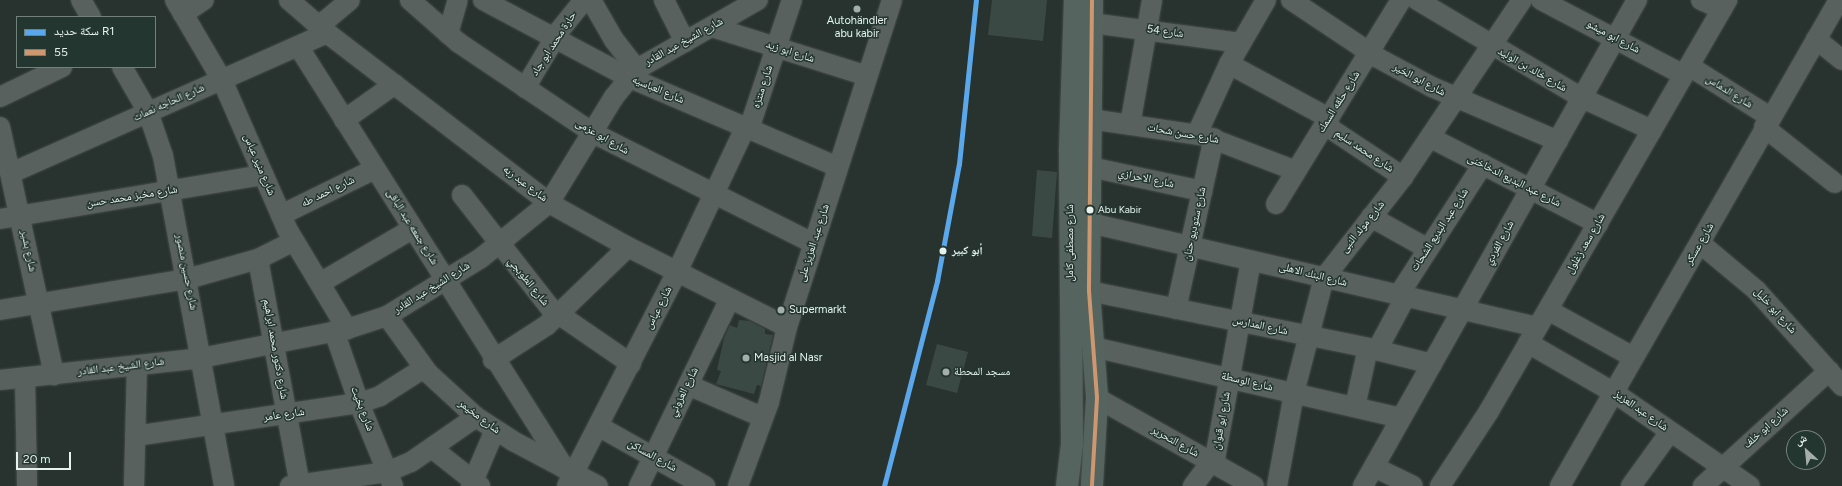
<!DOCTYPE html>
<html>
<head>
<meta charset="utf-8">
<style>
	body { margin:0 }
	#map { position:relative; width:1842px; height:486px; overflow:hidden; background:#28322f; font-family:Figtree,"Noto Naskh Arabic",sans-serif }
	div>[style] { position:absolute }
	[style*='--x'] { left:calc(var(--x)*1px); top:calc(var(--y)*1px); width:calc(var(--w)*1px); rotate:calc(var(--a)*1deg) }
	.building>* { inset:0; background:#3b4945 }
	.roads { filter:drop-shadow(0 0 1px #454d4a) drop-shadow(0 0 1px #454d4a) }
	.street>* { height:20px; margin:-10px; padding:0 10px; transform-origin:10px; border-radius:10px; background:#59615e }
	.primary>* { height:22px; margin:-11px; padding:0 11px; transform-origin:11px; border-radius:11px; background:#566460 }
	.bus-1>* { height:4px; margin:-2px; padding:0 2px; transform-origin:2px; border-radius:2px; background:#cd976f }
	.rail-1>* { height:5px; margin:-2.5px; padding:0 2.5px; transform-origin:2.5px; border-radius:2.5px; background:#5aa8eb }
	.dots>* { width:11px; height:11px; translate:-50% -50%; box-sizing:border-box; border:2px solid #243630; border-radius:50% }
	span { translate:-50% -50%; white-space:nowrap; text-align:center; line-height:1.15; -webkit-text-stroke:3px #243630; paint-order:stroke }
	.bus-label { font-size:10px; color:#e7f2ee }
	.left { translate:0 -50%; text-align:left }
	.poi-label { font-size:11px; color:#e7f2ee }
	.street-label { font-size:11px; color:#e7f2ee }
	.stop-label { font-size:11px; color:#e7f2ee; font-weight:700 }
	.legend { position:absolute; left:16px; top:16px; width:140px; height:52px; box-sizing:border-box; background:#243630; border:1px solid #72817c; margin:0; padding:5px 7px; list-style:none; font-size:12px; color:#e7f2ee }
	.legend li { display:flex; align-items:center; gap:8px; height:20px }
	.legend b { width:20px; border:1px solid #72817c }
	.north { position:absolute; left:1786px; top:430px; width:40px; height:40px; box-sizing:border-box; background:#243630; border:1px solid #72817c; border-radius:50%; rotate:333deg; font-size:11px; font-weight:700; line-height:16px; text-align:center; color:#e7f2ee }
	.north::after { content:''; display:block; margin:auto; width:14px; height:18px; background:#a4afab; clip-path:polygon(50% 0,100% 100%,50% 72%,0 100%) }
	.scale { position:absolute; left:16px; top:452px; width:55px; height:18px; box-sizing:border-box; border:2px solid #e7f2ee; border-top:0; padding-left:5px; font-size:12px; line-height:14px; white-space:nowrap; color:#e7f2ee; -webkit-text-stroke:3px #243630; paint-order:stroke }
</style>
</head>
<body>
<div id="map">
	<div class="building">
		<div style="clip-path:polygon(992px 0,1047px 0,1043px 41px,988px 35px)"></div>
		<div style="clip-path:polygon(1037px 170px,1057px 172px,1052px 238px,1032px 236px)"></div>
		<div style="clip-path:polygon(739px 320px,750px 321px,765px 329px,765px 334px,773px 335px,761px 386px,757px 385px,754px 394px,716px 384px,721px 371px,717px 370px,724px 338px,730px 325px,737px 328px)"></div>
		<div style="clip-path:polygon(937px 344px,968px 352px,957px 393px,926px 385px)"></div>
	</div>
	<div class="roads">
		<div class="street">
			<div style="--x:81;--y:0;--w:20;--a:60"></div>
			<div style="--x:175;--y:0;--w:93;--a:59.6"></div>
			<div style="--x:222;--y:80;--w:163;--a:66.4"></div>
			<div style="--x:287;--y:229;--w:117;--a:59"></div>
			<div style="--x:289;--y:0;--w:50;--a:41"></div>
			<div style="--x:327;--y:33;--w:280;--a:37.4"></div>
			<div style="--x:549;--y:203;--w:90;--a:29.1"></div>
			<div style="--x:628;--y:247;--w:178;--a:26.7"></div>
			<div style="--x:410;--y:0;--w:65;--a:41.3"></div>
			<div style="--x:459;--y:43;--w:161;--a:33.9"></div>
			<div style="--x:593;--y:133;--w:246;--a:26.6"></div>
			<div style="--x:483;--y:0;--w:164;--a:28"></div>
			<div style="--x:628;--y:77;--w:228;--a:23.2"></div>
			<div style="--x:591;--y:0;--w:46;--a:60.1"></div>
			<div style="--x:614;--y:40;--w:37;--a:52"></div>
			<div style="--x:664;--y:0;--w:47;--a:63.4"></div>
			<div style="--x:1291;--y:0;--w:105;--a:33.7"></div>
			<div style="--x:1378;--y:58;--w:61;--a:28.2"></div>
			<div style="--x:1432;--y:87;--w:137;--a:23.2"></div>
			<div style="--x:1417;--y:0;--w:192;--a:30.7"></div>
			<div style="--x:1582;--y:98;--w:77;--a:24.6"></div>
			<div style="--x:1541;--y:0;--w:161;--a:27.7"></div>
			<div style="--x:1701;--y:0;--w:23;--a:23"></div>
			<div style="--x:183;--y:14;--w:25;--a:-34"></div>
			<div style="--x:1091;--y:23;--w:150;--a:7.6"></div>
			<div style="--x:319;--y:26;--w:40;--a:-40"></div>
			<div style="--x:712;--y:27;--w:163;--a:17.5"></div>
			<div style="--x:448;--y:34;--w:35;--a:-74"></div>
			<div style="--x:1816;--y:39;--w:33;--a:39"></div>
			<div style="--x:298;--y:46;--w:500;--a:57.74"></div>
			<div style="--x:1229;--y:64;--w:114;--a:28.4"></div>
			<div style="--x:1689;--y:66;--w:96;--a:32.2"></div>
			<div style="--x:122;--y:67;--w:52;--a:60"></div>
			<div style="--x:148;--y:112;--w:46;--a:71.2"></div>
			<div style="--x:163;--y:156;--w:336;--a:79.5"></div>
			<div style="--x:525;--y:88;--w:66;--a:-59.2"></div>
			<div style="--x:559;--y:31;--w:40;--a:-51"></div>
			<div style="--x:0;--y:97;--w:69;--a:-25.8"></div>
			<div style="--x:1090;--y:119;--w:116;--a:8.4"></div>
			<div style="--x:1205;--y:136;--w:97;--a:21"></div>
			<div style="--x:344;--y:120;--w:62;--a:-35.2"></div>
			<div style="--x:1130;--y:125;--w:127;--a:-80"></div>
			<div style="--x:1325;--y:125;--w:94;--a:33.7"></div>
			<div style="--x:0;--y:127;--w:254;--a:77.7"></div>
			<div style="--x:1764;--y:127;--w:90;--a:38.3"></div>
			<div style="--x:749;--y:129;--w:136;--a:-71.6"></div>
			<div style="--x:1197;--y:134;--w:77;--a:-65.4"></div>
			<div style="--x:1229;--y:64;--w:74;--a:-60"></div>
			<div style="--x:1431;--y:138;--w:188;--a:27.2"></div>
			<div style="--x:1090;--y:167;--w:115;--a:12.1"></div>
			<div style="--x:11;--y:173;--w:346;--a:-23.9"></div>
			<div style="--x:462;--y:195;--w:145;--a:52"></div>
			<div style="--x:551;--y:309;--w:97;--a:34.5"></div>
			<div style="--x:1276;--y:204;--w:239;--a:-58.5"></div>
			<div style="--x:281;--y:215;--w:105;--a:-26.1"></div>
			<div style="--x:1371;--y:217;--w:65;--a:29.3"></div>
			<div style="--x:0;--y:219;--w:267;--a:-9.5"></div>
			<div style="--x:1090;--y:223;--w:459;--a:13.1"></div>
			<div style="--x:1701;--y:244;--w:72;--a:39.9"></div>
			<div style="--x:1756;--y:290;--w:129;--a:48.1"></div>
			<div style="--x:258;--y:259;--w:231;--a:79.5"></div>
			<div style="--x:320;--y:283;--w:107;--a:-30.4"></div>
			<div style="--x:1089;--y:291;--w:285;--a:11.5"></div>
			<div style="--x:1368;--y:348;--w:66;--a:14"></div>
			<div style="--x:1398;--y:296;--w:157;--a:-57.2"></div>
			<div style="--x:1176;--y:309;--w:175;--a:-77.5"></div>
			<div style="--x:0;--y:310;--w:190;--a:-9.4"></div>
			<div style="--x:187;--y:279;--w:74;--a:-15.7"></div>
			<div style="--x:258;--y:259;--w:40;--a:-26.6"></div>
			<div style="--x:1548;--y:310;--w:97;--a:28.9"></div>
			<div style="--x:387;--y:316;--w:70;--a:54.3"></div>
			<div style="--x:428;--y:373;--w:65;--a:42.5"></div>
			<div style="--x:476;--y:417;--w:44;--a:33"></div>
			<div style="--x:513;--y:441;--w:96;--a:27.9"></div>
			<div style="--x:334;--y:331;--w:76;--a:70.9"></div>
			<div style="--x:359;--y:403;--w:90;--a:67.7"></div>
			<div style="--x:1528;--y:343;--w:98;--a:30"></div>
			<div style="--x:1613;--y:392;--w:166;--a:34.5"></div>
			<div style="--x:1093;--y:347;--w:316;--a:13"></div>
			<div style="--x:1377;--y:350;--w:59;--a:-61.7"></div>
			<div style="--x:493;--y:360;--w:64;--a:-32.9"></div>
			<div style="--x:547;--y:325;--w:112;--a:-43.9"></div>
			<div style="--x:25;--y:379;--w:107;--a:88.9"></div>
			<div style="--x:0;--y:380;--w:202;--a:-6.2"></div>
			<div style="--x:201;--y:358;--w:149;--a:-11.2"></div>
			<div style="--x:347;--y:329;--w:42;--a:-18"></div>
			<div style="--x:387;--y:316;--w:110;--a:-31.7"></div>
			<div style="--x:481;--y:258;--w:87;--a:-39"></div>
			<div style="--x:549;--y:203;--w:124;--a:-58.5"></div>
			<div style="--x:614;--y:97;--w:36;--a:-51"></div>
			<div style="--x:637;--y:69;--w:139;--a:-29.7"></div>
			<div style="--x:688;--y:385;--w:81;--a:23.4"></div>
			<div style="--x:1097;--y:398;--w:180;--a:29.3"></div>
			<div style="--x:1355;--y:407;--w:60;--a:-77.6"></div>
			<div style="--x:598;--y:426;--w:123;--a:29.3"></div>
			<div style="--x:135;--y:436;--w:226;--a:-8.4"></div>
			<div style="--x:359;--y:403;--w:22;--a:-18"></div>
			<div style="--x:380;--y:396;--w:52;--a:-32.5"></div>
			<div style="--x:433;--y:449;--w:60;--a:38.2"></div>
			<div style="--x:1214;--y:464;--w:206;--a:-79.7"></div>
			<div style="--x:1374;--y:467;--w:43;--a:26"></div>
			<div style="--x:134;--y:486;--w:120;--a:-88.6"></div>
			<div style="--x:290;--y:486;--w:98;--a:-8.2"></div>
			<div style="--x:387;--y:472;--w:26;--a:-23"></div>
			<div style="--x:411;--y:462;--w:79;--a:-34.7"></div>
			<div style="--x:471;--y:486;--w:61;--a:-66.8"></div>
			<div style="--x:567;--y:486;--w:241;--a:-62.8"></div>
			<div style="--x:677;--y:272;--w:159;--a:-64.7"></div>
			<div style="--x:639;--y:486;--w:208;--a:-64.1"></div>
			<div style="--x:738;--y:486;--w:90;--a:-69.7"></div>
			<div style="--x:769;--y:402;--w:77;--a:-76.5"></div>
			<div style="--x:787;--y:327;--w:343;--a:-72.2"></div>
			<div style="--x:1193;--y:486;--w:30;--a:-53"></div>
			<div style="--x:1277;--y:486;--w:95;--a:-79.6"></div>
			<div style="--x:1294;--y:393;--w:119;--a:-75.4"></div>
			<div style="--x:1324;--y:278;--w:128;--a:-52"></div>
			<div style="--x:1403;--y:177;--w:213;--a:-56.1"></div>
			<div style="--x:1363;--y:486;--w:558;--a:-60.59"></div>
			<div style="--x:1440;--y:486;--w:90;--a:-56.8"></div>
			<div style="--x:1489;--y:411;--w:475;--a:-59.9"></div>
			<div style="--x:1560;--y:486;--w:560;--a:-60.14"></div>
			<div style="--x:1631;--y:486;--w:67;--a:-54.2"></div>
			<div style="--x:1703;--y:486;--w:171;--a:-42.4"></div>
		</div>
		<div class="primary">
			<div style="--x:1092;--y:0;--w:291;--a:90.6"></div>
			<div style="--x:1089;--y:291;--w:107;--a:85.7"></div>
			<div style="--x:1097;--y:398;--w:88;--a:93.3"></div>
			<div style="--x:1067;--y:486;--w:42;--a:-83.2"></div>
			<div style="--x:1072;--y:444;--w:294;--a:-90.4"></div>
			<div style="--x:1070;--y:150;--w:150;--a:-88.1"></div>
		</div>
	</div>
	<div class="bus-1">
		<div style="--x:1092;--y:0;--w:291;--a:90.6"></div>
		<div style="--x:1089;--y:291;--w:107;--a:85.7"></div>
		<div style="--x:1097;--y:398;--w:88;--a:93.3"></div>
	</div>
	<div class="rail-1">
		<div style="--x:884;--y:486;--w:212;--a:-75.5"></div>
		<div style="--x:937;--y:281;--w:119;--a:-79.4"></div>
		<div style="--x:959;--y:164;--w:165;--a:-84.1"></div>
	</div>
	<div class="dots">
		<div style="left:857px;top:9px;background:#a4afab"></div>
		<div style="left:1090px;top:210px;background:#e7f2ee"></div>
		<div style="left:943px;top:251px;background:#e7f2ee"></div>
		<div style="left:781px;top:310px;background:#a4afab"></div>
		<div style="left:746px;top:358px;background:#a4afab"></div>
		<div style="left:946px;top:372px;background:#a4afab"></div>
	</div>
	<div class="bus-label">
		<span class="left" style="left:1098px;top:210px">Abu Kabir</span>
	</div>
	<div class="poi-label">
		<span style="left:857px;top:28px">Autohändler<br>abu kabir</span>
		<span class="left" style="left:789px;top:310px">Supermarkt</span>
		<span class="left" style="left:754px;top:358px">Masjid al Nasr</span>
		<span class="left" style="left:954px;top:372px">مسجد المحطة</span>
	</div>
	<div class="street-label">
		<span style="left:1165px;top:32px;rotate:8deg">شارع 54</span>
		<span style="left:1613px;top:37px;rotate:28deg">شارع ابو ميشو</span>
		<span style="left:684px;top:42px;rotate:-29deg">شارع الشيخ عبد القادر</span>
		<span style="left:554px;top:44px;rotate:-57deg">حارة محمد ابو جاد</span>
		<span style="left:790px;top:52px;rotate:18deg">شارع ابو زيد</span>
		<span style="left:1532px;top:70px;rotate:30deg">شارع خالد بن الوليد</span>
		<span style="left:1419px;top:80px;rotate:28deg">شارع ابو الخير</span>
		<span style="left:763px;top:87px;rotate:-72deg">شارع منتزه</span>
		<span style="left:658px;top:90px;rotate:23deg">شارع العباسيه</span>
		<span style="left:1729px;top:92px;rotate:32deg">شارع الدماس</span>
		<span style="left:1339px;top:102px;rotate:-58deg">شارع حلقه السمك</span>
		<span style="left:169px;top:103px;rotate:-24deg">شارع الحاجه نعمات</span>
		<span style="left:1183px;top:134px;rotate:10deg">شارع حسن شحات</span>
		<span style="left:602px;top:137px;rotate:30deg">شارع ابو عزمى</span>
		<span style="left:1364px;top:151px;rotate:34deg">شارع محمد سليم</span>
		<span style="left:259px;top:165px;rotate:67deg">شارع منير عباس</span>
		<span style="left:1146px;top:179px;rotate:12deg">شارع الاحرازي</span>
		<span style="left:1514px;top:181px;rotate:27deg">شارع عبد البديع الدخاخنى</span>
		<span style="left:525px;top:184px;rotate:37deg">شارع عبد ربه</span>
		<span style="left:328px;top:192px;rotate:-26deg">شارع احمد طه</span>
		<span style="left:132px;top:197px;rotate:-9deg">شارع مخبز محمد حسن</span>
		<span style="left:1195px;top:224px;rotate:-78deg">شارع ستوديو حنان</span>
		<span style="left:412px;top:227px;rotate:58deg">شارع جمعه عبد الباقى</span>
		<span style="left:1363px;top:227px;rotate:-51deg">شارع مولد النبى</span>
		<span style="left:1440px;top:230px;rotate:-57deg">شارع عبد البديع الشحات</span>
		<span style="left:814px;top:243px;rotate:-72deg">شارع عبد العزيز على</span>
		<span style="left:1070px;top:243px;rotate:-90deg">شارع مصطفى كامل</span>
		<span style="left:1500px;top:243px;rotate:-61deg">شارع الفردي</span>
		<span style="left:1586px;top:244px;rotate:-60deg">شارع سعد زغلول</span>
		<span style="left:1700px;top:244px;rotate:-60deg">شارع عسكر</span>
		<span style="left:28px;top:251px;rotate:78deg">شارع بشير</span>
		<span style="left:186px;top:272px;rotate:79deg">شارع حسين منصور</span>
		<span style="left:1313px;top:275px;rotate:14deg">شارع البنك الاهلى</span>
		<span style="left:528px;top:282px;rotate:51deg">شارع الطوبجي</span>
		<span style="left:432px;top:288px;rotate:-32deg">شارع الشيخ عبد القادر</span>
		<span style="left:659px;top:308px;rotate:-63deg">شارع عباس</span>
		<span style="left:1775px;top:311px;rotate:48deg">شارع ابو خليل</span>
		<span style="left:1260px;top:326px;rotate:12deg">شارع المدارس</span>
		<span style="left:275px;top:349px;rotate:80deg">شارع دكتور محمد ابراهيم</span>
		<span style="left:121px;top:367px;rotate:-7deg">شارع الشيخ عبد القادر</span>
		<span style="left:1247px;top:382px;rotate:13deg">شارع الوسطة</span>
		<span style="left:684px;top:392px;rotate:-64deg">شارع العزوني</span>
		<span style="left:362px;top:409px;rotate:69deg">شارع بخيت</span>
		<span style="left:1641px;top:411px;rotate:35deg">شارع عبد العزيز</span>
		<span style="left:284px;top:415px;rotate:-8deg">شارع عامر</span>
		<span style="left:479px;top:417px;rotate:37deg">شارع مخيمر</span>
		<span style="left:1222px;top:421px;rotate:-80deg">شارع ابو قنوان</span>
		<span style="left:1766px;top:428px;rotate:-42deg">شارع ابو خلف</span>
		<span style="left:1175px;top:442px;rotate:29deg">شارع التحرير</span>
		<span style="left:652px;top:456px;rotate:29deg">شارع المساكن</span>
	</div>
	<div class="stop-label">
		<span class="left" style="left:952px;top:251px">أبو كبير</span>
	</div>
	<ul class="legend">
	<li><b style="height:5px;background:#5aa8eb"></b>سكة حديد R1</li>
	<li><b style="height:5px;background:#cd976f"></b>55</li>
	</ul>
	<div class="north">ش</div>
	<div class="scale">20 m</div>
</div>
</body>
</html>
